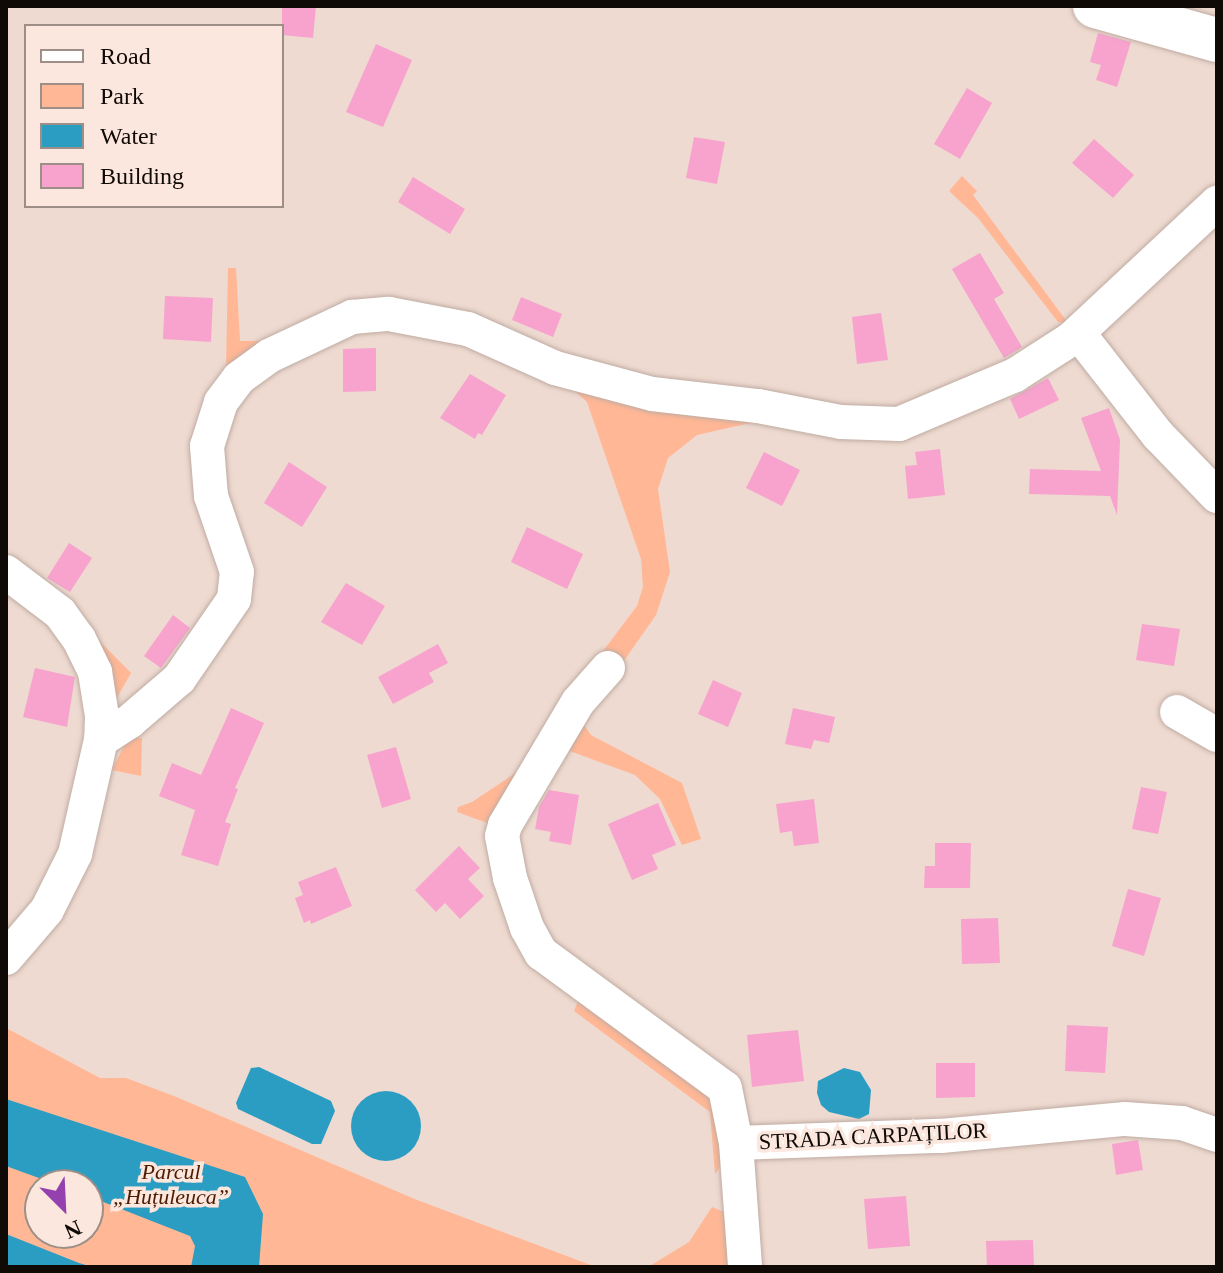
<!DOCTYPE html>
<html>
<head>
<meta charset="utf-8">
<style>
	body { margin:0 }
	#map { position:relative; width:1223px; height:1273px; overflow:hidden; background:#eedad0; font-family:"Times New Roman",serif }
	div>[style] { position:absolute }
	[style*='--x'] { left:calc(var(--x)*1px); top:calc(var(--y)*1px); width:calc(var(--w)*1px); rotate:calc(var(--a)*1deg) }
	.green>* { inset:0; background:#ffb795 }
	.water>* { inset:0; background:#2b9dc3 }
	.round { border-radius:50% }
	.building>* { inset:0; background:#f7a3ce }
	.roads { filter:drop-shadow(0 0 2px #bfaba2) drop-shadow(0 0 2px #bfaba2) }
	.street>* { height:34px; margin:-17px; padding:0 17px; transform-origin:17px; border-radius:17px; background:#fff }
	.secondary>* { height:44px; margin:-22px; padding:0 22px; transform-origin:22px; border-radius:22px; background:#fff }
	span { translate:-50% -50%; white-space:nowrap; text-align:center; line-height:1.15; -webkit-text-stroke:7px #fbe7dd; paint-order:stroke }
	.street-label { font-size:22px; color:#100a07 }
	.park-label { font-size:22px; color:#4d1b00; font-style:italic }
	.frame { position:absolute; inset:0; border:8px solid #100a07; pointer-events:none }
	.legend { position:absolute; left:24px; top:24px; width:260px; height:184px; box-sizing:border-box; background:#fbe7dd; border:2px solid #9d8f87; margin:0; padding:10px 14px; list-style:none; font-size:24px; color:#100a07 }
	.legend li { display:flex; align-items:center; gap:16px; height:40px }
	.legend b { width:40px; border:2px solid #9d8f87 }
	.north { position:absolute; left:24px; top:1169px; width:80px; height:80px; box-sizing:border-box; background:#fbe7dd; border:2px solid #9d8f87; border-radius:50%; rotate:156deg; font-size:22px; font-weight:700; line-height:32px; text-align:center; color:#100a07 }
	.north::after { content:''; display:block; margin:auto; width:28px; height:36px; background:#9440ae; clip-path:polygon(50% 0,100% 100%,50% 72%,0 100%) }
</style>
</head>
<body>
<div id="map">
	<div class="green">
		<div style="clip-path:polygon(962px 176px,977px 191px,973px 195px,1068px 323px,1058px 322px,978px 218px,949px 191px)"></div>
		<div style="clip-path:polygon(228px 268px,236px 268px,240px 341px,279px 341px,226px 369px)"></div>
		<div style="clip-path:polygon(569px 386px,759px 421px,697px 435px,668px 458px,658px 489px,670px 572px,656px 615px,616px 672px,600px 655px,637px 606px,643px 587px,641px 559px,587px 402px)"></div>
		<div style="clip-path:polygon(61px 602px,131px 673px,111px 708px)"></div>
		<div style="clip-path:polygon(586px 717px,584px 725px,591px 735px,682px 783px,701px 839px,682px 845px,660px 799px,635px 775px,567px 750px)"></div>
		<div style="clip-path:polygon(128px 738px,142px 738px,141px 776px,112px 770px)"></div>
		<div style="clip-path:polygon(535px 760px,490px 824px,457px 812px,458px 807px,472px 802px)"></div>
		<div style="clip-path:polygon(581px 994px,715px 1094px,723px 1163px,715px 1174px,710px 1112px,574px 1011px)"></div>
		<div style="clip-path:polygon(evenodd,6px 1028px,100px 1078px,126px 1078px,174px 1096px,417px 1200px,596px 1267px,6px 1267px,6px 1028px,40px 1185px,88px 1185px,88px 1233px,40px 1233px,40px 1185px)"></div>
		<div style="clip-path:polygon(712px 1207px,724px 1212px,730px 1267px,648px 1267px,689px 1242px)"></div>
	</div>
	<div class="water">
		<div style="clip-path:polygon(259px 1067px,331px 1101px,335px 1111px,321px 1144px,312px 1144px,238px 1109px,236px 1103px,251px 1068px)"></div>
		<div style="clip-path:polygon(844px 1068px,860px 1072px,871px 1090px,869px 1114px,859px 1119px,829px 1112px,821px 1105px,817px 1093px,818px 1081px)"></div>
		<div class="round" style="left:351px;top:1091px;width:70px;height:70px"></div>
		<div style="clip-path:polygon(6px 1099px,245px 1177px,263px 1214px,259px 1267px,191px 1267px,195px 1246px,190px 1236px,88px 1196px,88px 1185px,58px 1185px,6px 1166px)"></div>
		<div style="clip-path:polygon(6px 1234px,79px 1263px,92px 1267px,6px 1267px)"></div>
	</div>
	<div class="building">
		<div style="clip-path:polygon(282px 6px,316px 6px,313px 38px,282px 35px)"></div>
		<div style="clip-path:polygon(1098px 33px,1131px 42px,1117px 87px,1096px 80px,1101px 65px,1090px 62px)"></div>
		<div style="clip-path:polygon(376px 44px,412px 60px,383px 127px,346px 112px)"></div>
		<div style="clip-path:polygon(967px 88px,992px 103px,960px 159px,934px 144px)"></div>
		<div style="clip-path:polygon(694px 137px,725px 142px,717px 184px,686px 178px)"></div>
		<div style="clip-path:polygon(1094px 139px,1134px 175px,1113px 198px,1072px 163px)"></div>
		<div style="clip-path:polygon(413px 177px,465px 209px,450px 234px,398px 202px)"></div>
		<div style="clip-path:polygon(980px 253px,1004px 293px,994px 299px,1022px 347px,1004px 358px,952px 269px)"></div>
		<div style="clip-path:polygon(165px 296px,213px 298px,211px 342px,163px 339px)"></div>
		<div style="clip-path:polygon(521px 297px,562px 314px,553px 337px,512px 320px)"></div>
		<div style="clip-path:polygon(881px 313px,888px 360px,857px 364px,852px 317px)"></div>
		<div style="clip-path:polygon(376px 348px,376px 391px,343px 392px,343px 349px)"></div>
		<div style="clip-path:polygon(470px 374px,506px 395px,482px 435px,478px 433px,475px 439px,440px 418px)"></div>
		<div style="clip-path:polygon(1048px 378px,1059px 400px,1019px 419px,1010px 399px)"></div>
		<div style="clip-path:polygon(1109px 408px,1120px 440px,1117px 515px,1110px 496px,1029px 494px,1030px 469px,1101px 471px,1081px 418px)"></div>
		<div style="clip-path:polygon(940px 449px,945px 495px,908px 499px,905px 466px,917px 465px,915px 452px)"></div>
		<div style="clip-path:polygon(764px 452px,800px 470px,782px 506px,746px 488px)"></div>
		<div style="clip-path:polygon(289px 462px,327px 487px,302px 527px,264px 503px)"></div>
		<div style="clip-path:polygon(527px 527px,583px 554px,567px 589px,511px 562px)"></div>
		<div style="clip-path:polygon(69px 543px,92px 558px,70px 592px,47px 578px)"></div>
		<div style="clip-path:polygon(346px 583px,385px 606px,362px 645px,321px 622px)"></div>
		<div style="clip-path:polygon(173px 615px,190px 628px,161px 668px,144px 656px)"></div>
		<div style="clip-path:polygon(1142px 624px,1180px 629px,1174px 666px,1136px 660px)"></div>
		<div style="clip-path:polygon(438px 644px,448px 663px,429px 673px,434px 682px,393px 704px,378px 677px)"></div>
		<div style="clip-path:polygon(35px 668px,75px 677px,67px 727px,23px 717px)"></div>
		<div style="clip-path:polygon(713px 680px,742px 693px,728px 727px,698px 714px)"></div>
		<div style="clip-path:polygon(231px 708px,264px 723px,235px 788px,238px 789px,225px 822px,231px 824px,218px 866px,181px 855px,195px 810px,159px 796px,172px 763px,201px 775px)"></div>
		<div style="clip-path:polygon(793px 708px,835px 717px,829px 743px,814px 740px,811px 749px,785px 744px)"></div>
		<div style="clip-path:polygon(396px 747px,411px 799px,382px 808px,367px 755px)"></div>
		<div style="clip-path:polygon(1141px 787px,1167px 792px,1158px 834px,1132px 829px)"></div>
		<div style="clip-path:polygon(549px 790px,579px 795px,571px 845px,549px 841px,551px 832px,535px 829px,539px 807px)"></div>
		<div style="clip-path:polygon(814px 799px,819px 843px,794px 846px,792px 831px,780px 833px,776px 804px)"></div>
		<div style="clip-path:polygon(658px 803px,676px 845px,652px 855px,658px 869px,632px 880px,608px 824px)"></div>
		<div style="clip-path:polygon(935px 843px,971px 843px,970px 888px,924px 888px,925px 866px,935px 866px)"></div>
		<div style="clip-path:polygon(459px 846px,480px 868px,468px 879px,484px 896px,460px 919px,445px 903px,436px 912px,415px 890px)"></div>
		<div style="clip-path:polygon(336px 867px,352px 906px,311px 924px,310px 920px,304px 923px,295px 898px,303px 895px,298px 882px)"></div>
		<div style="clip-path:polygon(1128px 889px,1161px 898px,1144px 956px,1112px 946px)"></div>
		<div style="clip-path:polygon(998px 918px,1000px 963px,962px 964px,961px 919px)"></div>
		<div style="clip-path:polygon(1067px 1025px,1108px 1027px,1105px 1073px,1065px 1071px)"></div>
		<div style="clip-path:polygon(798px 1030px,804px 1081px,752px 1087px,747px 1035px)"></div>
		<div style="clip-path:polygon(936px 1063px,975px 1063px,975px 1097px,936px 1098px)"></div>
		<div style="clip-path:polygon(1138px 1140px,1143px 1170px,1116px 1175px,1112px 1144px)"></div>
		<div style="clip-path:polygon(906px 1196px,910px 1246px,868px 1249px,864px 1199px)"></div>
		<div style="clip-path:polygon(1033px 1240px,1034px 1267px,987px 1267px,986px 1241px)"></div>
	</div>
	<div class="roads">
		<div class="street">
			<div style="--x:1079;--y:334;--w:128;--a:52"></div>
			<div style="--x:1158;--y:435;--w:85;--a:46"></div>
			<div style="--x:6;--y:572;--w:68;--a:37.2"></div>
			<div style="--x:60;--y:613;--w:32;--a:54"></div>
			<div style="--x:79;--y:639;--w:37;--a:64"></div>
			<div style="--x:95;--y:672;--w:45;--a:81"></div>
			<div style="--x:102;--y:716;--w:24;--a:92"></div>
			<div style="--x:608;--y:668;--w:45;--a:131.4"></div>
			<div style="--x:578;--y:702;--w:143;--a:120.7"></div>
			<div style="--x:505;--y:825;--w:11;--a:105"></div>
			<div style="--x:502;--y:836;--w:43;--a:79.2"></div>
			<div style="--x:510;--y:878;--w:53;--a:71.2"></div>
			<div style="--x:527;--y:928;--w:29;--a:61"></div>
			<div style="--x:541;--y:953;--w:228;--a:36.3"></div>
			<div style="--x:725;--y:1088;--w:56;--a:78.7"></div>
			<div style="--x:736;--y:1143;--w:124;--a:85.8"></div>
			<div style="--x:1177;--y:712;--w:46;--a:29.9"></div>
			<div style="--x:6;--y:958;--w:63;--a:-49.5"></div>
			<div style="--x:47;--y:910;--w:63;--a:-63.4"></div>
			<div style="--x:75;--y:854;--w:117;--a:-77.2"></div>
			<div style="--x:101;--y:740;--w:35;--a:-33"></div>
			<div style="--x:130;--y:721;--w:65;--a:-40.6"></div>
			<div style="--x:179;--y:679;--w:97;--a:-55.5"></div>
			<div style="--x:234;--y:599;--w:27;--a:-84"></div>
			<div style="--x:237;--y:572;--w:80;--a:-108.9"></div>
			<div style="--x:211;--y:496;--w:50;--a:-94.6"></div>
			<div style="--x:207;--y:446;--w:46;--a:-72.3"></div>
			<div style="--x:221;--y:402;--w:30;--a:-53"></div>
			<div style="--x:239;--y:378;--w:37;--a:-36"></div>
			<div style="--x:269;--y:356;--w:92;--a:-25.2"></div>
			<div style="--x:352;--y:317;--w:37;--a:-5"></div>
			<div style="--x:389;--y:314;--w:80;--a:10.8"></div>
			<div style="--x:468;--y:329;--w:95;--a:24.1"></div>
			<div style="--x:555;--y:368;--w:100;--a:15"></div>
			<div style="--x:652;--y:394;--w:107;--a:6.5"></div>
			<div style="--x:758;--y:406;--w:85;--a:10.9"></div>
			<div style="--x:841;--y:422;--w:58;--a:2"></div>
			<div style="--x:899;--y:424;--w:126;--a:-22.9"></div>
			<div style="--x:1015;--y:375;--w:67;--a:-32.7"></div>
			<div style="--x:1071;--y:339;--w:200;--a:-43"></div>
			<div style="--x:736;--y:1143;--w:205;--a:-2"></div>
			<div style="--x:941;--y:1136;--w:185;--a:-5.3"></div>
			<div style="--x:1125;--y:1119;--w:57;--a:4"></div>
			<div style="--x:1182;--y:1123;--w:37;--a:19"></div>
		</div>
		<div class="secondary">
			<div style="--x:1095;--y:6;--w:127;--a:15.6"></div>
		</div>
	</div>
	<div class="street-label">
		<span style="left:873px;top:1136px;rotate:-3deg">STRADA CARPAȚILOR</span>
	</div>
	<div class="park-label">
		<span style="left:171px;top:1184px">Parcul<br>„Huțuleuca”</span>
	</div>
	<div class="frame"></div>
	<ul class="legend">
	<li><b style="height:10px;background:#fff"></b>Road</li>
	<li><b style="height:22px;background:#ffb795"></b>Park</li>
	<li><b style="height:22px;background:#2b9dc3"></b>Water</li>
	<li><b style="height:22px;background:#f7a3ce"></b>Building</li>
	</ul>
	<div class="north">N</div>
</div>
</body>
</html>
